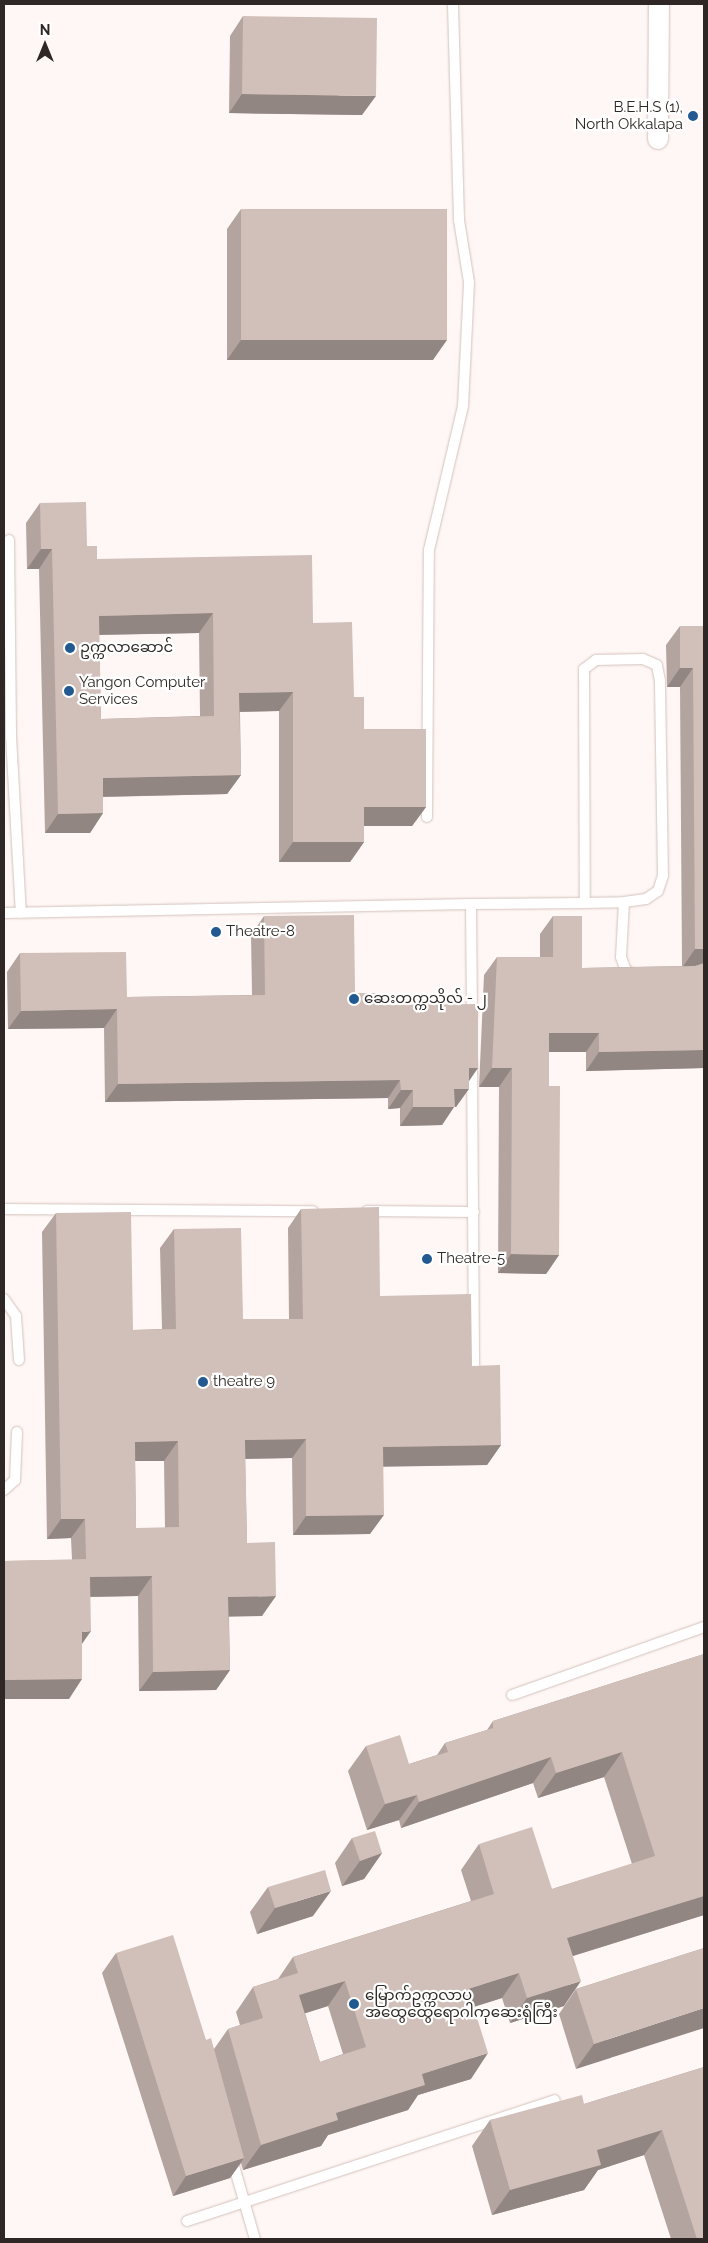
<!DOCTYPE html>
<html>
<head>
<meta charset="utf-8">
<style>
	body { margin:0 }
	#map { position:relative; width:708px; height:2243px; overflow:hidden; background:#fff7f5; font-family:Raleway,"Noto Sans Myanmar",sans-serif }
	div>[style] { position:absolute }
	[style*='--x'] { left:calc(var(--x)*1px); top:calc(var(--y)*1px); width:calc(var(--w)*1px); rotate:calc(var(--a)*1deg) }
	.roads { filter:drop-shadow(0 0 1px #d3c1bb) drop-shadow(0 0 1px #d3c1bb) }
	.service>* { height:10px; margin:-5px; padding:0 5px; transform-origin:5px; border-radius:5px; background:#fff }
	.minor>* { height:20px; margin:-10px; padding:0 10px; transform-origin:10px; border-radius:10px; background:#fff }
	.wall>* { inset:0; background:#b4a49f }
	.shaded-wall>* { inset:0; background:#928682 }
	.building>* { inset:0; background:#d1bfb9 }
	.dots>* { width:14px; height:14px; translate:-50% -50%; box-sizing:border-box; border:2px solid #fff; border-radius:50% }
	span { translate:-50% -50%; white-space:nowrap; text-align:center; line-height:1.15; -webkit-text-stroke:4.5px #fff; paint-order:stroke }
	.poi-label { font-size:15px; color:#2e2725 }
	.right { translate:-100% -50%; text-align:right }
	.left { translate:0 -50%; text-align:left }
	.frame { position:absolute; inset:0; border:5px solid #2e2725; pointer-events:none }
	.north { position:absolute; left:20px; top:20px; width:50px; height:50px; -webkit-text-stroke:4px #fff; paint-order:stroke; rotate:0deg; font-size:14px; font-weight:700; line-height:20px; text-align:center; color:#2e2725 }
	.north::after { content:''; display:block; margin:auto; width:18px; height:22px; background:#2e2725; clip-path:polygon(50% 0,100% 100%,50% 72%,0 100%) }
</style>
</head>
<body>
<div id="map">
	<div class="roads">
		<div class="service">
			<div style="--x:9;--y:540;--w:196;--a:89.4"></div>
			<div style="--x:11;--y:736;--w:177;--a:86.8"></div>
			<div style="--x:427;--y:817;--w:267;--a:-89.6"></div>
			<div style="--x:429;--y:550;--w:148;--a:-76.7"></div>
			<div style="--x:463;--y:406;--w:124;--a:-87.2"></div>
			<div style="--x:469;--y:282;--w:63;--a:-99.2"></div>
			<div style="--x:459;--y:220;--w:216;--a:-91.6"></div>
			<div style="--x:624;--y:902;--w:55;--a:93.1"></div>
			<div style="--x:621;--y:957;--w:15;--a:70"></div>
			<div style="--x:626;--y:971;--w:9;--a:18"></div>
			<div style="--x:471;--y:904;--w:112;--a:89.5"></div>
			<div style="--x:4;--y:913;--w:467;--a:-1.1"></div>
			<div style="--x:471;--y:904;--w:114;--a:-0.5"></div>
			<div style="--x:585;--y:903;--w:39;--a:-1"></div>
			<div style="--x:624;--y:902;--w:22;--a:-8"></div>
			<div style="--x:646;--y:899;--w:14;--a:-34"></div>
			<div style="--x:658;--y:891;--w:16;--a:-72"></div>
			<div style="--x:663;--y:876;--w:195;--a:-90.9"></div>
			<div style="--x:660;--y:681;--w:16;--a:-101"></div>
			<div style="--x:657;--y:665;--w:15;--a:-157"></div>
			<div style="--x:643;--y:659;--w:47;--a:178.8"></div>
			<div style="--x:596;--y:660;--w:15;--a:143"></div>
			<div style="--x:584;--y:669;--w:234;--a:89.8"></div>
			<div style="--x:472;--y:1063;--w:308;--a:89.6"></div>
			<div style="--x:4;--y:1209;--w:309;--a:0.4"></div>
			<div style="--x:367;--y:1211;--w:107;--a:0.5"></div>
			<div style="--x:4;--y:1299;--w:21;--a:55"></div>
			<div style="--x:16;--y:1316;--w:44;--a:86.1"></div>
			<div style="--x:4;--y:1490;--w:15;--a:-42"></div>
			<div style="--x:15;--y:1480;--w:48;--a:-87.6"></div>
			<div style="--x:512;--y:1695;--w:204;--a:-19.5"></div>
			<div style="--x:232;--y:2159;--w:83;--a:74"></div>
			<div style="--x:187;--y:2221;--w:387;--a:-18.2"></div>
		</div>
		<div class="minor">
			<div style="--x:658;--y:139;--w:135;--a:-89.6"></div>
		</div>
	</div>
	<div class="wall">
		<div style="clip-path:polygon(243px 16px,362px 115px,229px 113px,230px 36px)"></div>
		<div style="clip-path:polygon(241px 209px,433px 360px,227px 360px,227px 229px)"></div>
		<div style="clip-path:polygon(evenodd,40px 503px,87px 546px,97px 559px,313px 623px,354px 697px,364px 729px,426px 807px,412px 826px,364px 826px,364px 842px,350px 862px,279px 862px,279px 711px,240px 712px,241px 775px,227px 794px,103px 797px,103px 813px,90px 833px,45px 833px,39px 569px,27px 569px,26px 523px,40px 503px,199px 633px,200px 716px,101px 719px,99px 635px,199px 633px)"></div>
		<div style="clip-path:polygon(680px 626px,704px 626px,704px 1068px,586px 1071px,586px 1052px,549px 1052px,549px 1086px,559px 1255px,546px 1274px,498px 1273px,499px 1087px,479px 1087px,484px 975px,497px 957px,540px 957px,540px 934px,553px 916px,582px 968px,682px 966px,680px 687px,667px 687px,666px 645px)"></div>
		<div style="clip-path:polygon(264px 916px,355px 993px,380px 1005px,469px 1082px,456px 1107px,454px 1107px,442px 1125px,400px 1126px,400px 1108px,388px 1109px,388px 1098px,105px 1102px,104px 1028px,8px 1029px,7px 972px,20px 953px,127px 997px,252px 995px,251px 935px)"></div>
		<div style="clip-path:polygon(evenodd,301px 1209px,380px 1296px,472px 1366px,501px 1445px,487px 1465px,383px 1466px,370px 1534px,293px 1535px,292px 1458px,245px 1459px,247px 1543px,262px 1616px,229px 1616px,230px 1670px,216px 1690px,139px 1691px,138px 1596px,90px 1597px,82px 1644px,69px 1699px,4px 1699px,4px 1561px,72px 1560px,71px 1538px,47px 1539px,42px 1232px,56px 1213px,133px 1330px,162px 1329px,160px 1248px,174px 1229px,243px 1319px,289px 1319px,288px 1228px,301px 1209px,135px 1461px,164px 1461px,165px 1528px,136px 1528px,135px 1461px)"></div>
		<div style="clip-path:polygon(evenodd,704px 1654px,704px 1915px,573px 1956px,564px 2006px,510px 2023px,502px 1998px,474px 2007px,471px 2079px,418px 2095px,408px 2110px,328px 2135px,321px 2146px,243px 2170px,241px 2163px,230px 2178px,173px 2196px,102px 1973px,116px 1953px,206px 2040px,214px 2049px,228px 2029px,240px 2025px,236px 2012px,253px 1987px,278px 1979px,293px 1957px,471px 1901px,461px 1870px,479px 1844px,552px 1889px,632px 1864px,604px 1777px,538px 1798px,533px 1783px,401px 1828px,399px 1820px,367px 1830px,348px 1771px,366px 1746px,409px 1764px,437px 1755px,445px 1743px,487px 1730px,493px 1721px,704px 1654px,328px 2006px,343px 2054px,320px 2062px,305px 2013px,328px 2006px)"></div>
		<div style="clip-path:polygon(352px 1838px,382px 1853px,364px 1879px,342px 1886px,335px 1863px)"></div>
		<div style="clip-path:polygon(268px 1887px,313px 1916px,257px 1934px,250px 1912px)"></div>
		<div style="clip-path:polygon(704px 1948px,576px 2069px,559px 2014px,576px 1989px)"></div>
		<div style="clip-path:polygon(704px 2067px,704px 2239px,671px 2239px,644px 2155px,598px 2170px,584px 2190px,492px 2215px,472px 2146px,490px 2120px,584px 2104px)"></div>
	</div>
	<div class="shaded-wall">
		<div style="clip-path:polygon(242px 94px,376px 96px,362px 115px,229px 113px)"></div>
		<div style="clip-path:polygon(241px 340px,447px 340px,433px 360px,227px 360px)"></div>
		<div style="clip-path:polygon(41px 549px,52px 549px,39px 569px,27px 569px)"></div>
		<div style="clip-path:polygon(213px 613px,199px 633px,85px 635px,99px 616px)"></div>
		<div style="clip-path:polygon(680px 668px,693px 668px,680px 687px,667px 687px)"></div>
		<div style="clip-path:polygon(293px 692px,279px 711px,226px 712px,239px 693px)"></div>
		<div style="clip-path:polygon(241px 775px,227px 794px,89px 797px,103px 778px)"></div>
		<div style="clip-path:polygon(364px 807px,426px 807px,412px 826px,350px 826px)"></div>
		<div style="clip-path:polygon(103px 813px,90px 833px,45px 833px,58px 814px)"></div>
		<div style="clip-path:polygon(293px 842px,364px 842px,350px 862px,279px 862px)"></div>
		<div style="clip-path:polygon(695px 949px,704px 949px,704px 967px,682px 968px)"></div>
		<div style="clip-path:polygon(117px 1009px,104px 1028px,8px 1029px,21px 1011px)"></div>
		<div style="clip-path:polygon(549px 1033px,599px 1033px,586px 1052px,536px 1052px)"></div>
		<div style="clip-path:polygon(704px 1050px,704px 1068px,586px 1071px,599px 1052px)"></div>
		<div style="clip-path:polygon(469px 1068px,478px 1068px,465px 1087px)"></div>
		<div style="clip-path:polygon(492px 1068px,512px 1068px,499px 1087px,479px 1087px)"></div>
		<div style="clip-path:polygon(400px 1080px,388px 1098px,105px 1102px,118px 1084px)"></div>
		<div style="clip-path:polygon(454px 1089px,469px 1089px,456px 1107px,454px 1107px,442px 1125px,400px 1126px,413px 1107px)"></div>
		<div style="clip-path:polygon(401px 1090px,413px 1090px,400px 1108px,388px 1109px)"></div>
		<div style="clip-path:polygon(511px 1254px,559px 1255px,546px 1274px,498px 1273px)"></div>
		<div style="clip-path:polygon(306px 1439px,292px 1458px,231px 1459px,245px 1440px)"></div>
		<div style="clip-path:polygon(178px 1441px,164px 1461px,121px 1461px,135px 1442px)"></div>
		<div style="clip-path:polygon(501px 1445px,487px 1465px,369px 1467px,383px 1447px)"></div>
		<div style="clip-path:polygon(384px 1515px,370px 1534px,293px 1535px,306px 1516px)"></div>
		<div style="clip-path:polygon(61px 1519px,85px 1519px,71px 1538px,47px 1539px)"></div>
		<div style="clip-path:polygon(152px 1576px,138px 1596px,76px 1597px,90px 1577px)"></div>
		<div style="clip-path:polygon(276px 1596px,262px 1616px,215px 1617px,228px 1597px)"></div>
		<div style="clip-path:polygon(91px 1631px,77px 1651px,82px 1632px)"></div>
		<div style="clip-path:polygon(230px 1670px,216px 1690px,139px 1691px,153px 1672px)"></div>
		<div style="clip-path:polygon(82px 1679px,69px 1699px,4px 1699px,4px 1680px)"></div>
		<div style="clip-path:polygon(622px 1752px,604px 1777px,538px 1798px,556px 1773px)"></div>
		<div style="clip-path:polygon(551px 1757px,533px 1783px,401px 1828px,419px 1802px)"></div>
		<div style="clip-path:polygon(417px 1795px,399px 1820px,367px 1830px,385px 1804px)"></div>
		<div style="clip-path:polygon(382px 1853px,364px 1879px,342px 1886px,360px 1861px)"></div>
		<div style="clip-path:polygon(331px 1891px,313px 1916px,257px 1934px,275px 1908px)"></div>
		<div style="clip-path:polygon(704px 1896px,704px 1915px,550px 1963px,567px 1938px)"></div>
		<div style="clip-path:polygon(519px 1973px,502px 1998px,450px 2014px,468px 1989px)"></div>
		<div style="clip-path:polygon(345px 1981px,328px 2006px,281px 2021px,299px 1995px)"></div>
		<div style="clip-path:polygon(581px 1981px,564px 2006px,510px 2023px,527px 1998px)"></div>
		<div style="clip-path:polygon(704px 2008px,704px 2028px,576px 2069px,594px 2044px)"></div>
		<div style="clip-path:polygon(488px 2053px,471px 2079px,418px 2095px,408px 2110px,328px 2135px,321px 2146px,243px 2170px,261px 2145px,336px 2113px,422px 2074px)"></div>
		<div style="clip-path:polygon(662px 2130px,644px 2155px,598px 2170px,584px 2190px,492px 2215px,510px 2190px,597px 2150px)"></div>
		<div style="clip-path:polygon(244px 2158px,230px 2178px,173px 2196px,186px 2176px)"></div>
	</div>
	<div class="building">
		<div style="clip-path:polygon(243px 16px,377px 18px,376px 96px,242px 94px)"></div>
		<div style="clip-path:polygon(241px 209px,447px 209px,447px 340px,241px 340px)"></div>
		<div style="clip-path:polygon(evenodd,86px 502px,87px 546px,97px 546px,97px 559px,312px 555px,313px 623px,352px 622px,354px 697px,364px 697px,364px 729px,426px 729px,426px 807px,364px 807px,364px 842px,293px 842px,293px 692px,239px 693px,241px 775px,103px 778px,103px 813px,58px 814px,52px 549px,41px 549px,40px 503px,86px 502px,213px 613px,214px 716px,101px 719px,99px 616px,213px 613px)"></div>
		<div style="clip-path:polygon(680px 626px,704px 626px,704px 949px,695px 949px,693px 668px,680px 668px)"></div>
		<div style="clip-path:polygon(354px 915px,355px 993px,379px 993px,380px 1005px,478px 1004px,478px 1068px,469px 1068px,469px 1089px,454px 1089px,455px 1107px,413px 1107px,413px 1090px,401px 1090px,400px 1080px,118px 1084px,117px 1009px,21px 1011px,20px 953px,126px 952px,127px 997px,265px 995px,264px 916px)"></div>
		<div style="clip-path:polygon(553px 916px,582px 916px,582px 968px,695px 966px,704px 963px,704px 1050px,599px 1052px,599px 1033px,549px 1033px,549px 1086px,560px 1086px,559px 1255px,511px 1254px,512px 1068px,492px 1068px,497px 957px,553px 957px)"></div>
		<div style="clip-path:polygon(evenodd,379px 1207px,380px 1296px,471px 1294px,472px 1366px,500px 1365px,501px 1445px,383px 1447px,384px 1515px,306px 1516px,306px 1439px,245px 1440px,247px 1543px,275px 1542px,276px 1596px,228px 1597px,230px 1670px,153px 1672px,152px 1576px,90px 1577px,91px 1631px,82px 1632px,82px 1679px,4px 1680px,4px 1561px,86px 1559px,85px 1519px,61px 1519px,56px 1213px,131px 1212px,133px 1330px,176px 1329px,174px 1229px,241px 1228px,243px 1319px,303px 1319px,301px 1209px,379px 1207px,178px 1441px,179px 1527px,136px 1528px,135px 1442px,178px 1441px)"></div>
		<div style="clip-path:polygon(evenodd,704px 1654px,704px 1896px,567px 1938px,581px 1981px,527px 1998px,519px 1973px,468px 1989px,488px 2053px,422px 2074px,425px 2085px,336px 2113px,338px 2120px,261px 2145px,228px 2029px,263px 2018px,253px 1987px,298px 1973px,293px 1957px,494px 1894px,479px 1844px,532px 1827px,552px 1889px,655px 1856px,622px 1752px,556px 1773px,551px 1757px,419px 1802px,417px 1795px,385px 1804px,366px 1746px,400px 1735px,409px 1764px,448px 1752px,445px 1743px,493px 1728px,493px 1721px,704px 1654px,345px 1981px,366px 2047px,320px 2062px,299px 1995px,345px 1981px)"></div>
		<div style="clip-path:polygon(375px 1831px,382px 1853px,360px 1861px,352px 1838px)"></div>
		<div style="clip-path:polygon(325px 1870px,331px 1891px,275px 1908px,268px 1887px)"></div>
		<div style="clip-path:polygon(173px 1935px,206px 2040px,211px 2038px,244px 2158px,186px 2176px,116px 1953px)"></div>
		<div style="clip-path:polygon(704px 1948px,704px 2008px,594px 2044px,576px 1989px)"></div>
		<div style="clip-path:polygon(704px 2067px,704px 2239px,697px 2239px,662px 2130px,597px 2150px,601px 2165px,510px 2190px,490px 2120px,582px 2095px,584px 2104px)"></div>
	</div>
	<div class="dots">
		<div style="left:693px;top:116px;background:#215990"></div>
		<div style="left:70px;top:648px;background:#215990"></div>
		<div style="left:69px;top:691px;background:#215990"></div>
		<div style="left:216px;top:932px;background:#215990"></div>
		<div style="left:354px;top:999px;background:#215990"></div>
		<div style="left:427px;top:1259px;background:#215990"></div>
		<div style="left:203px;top:1382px;background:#215990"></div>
		<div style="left:354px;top:2004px;background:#215990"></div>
	</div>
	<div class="poi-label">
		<span class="right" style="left:683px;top:116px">B.E.H.S (1),<br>North Okkalapa</span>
		<span class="left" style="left:80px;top:648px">ဥက္ကလာဆောင်</span>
		<span class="left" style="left:79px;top:691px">Yangon Computer<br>Services</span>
		<span class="left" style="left:226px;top:932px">Theatre-8</span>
		<span class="left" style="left:364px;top:999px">ဆေးတက္ကသိုလ် - ၂</span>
		<span class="left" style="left:437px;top:1259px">Theatre-5</span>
		<span class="left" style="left:213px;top:1382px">theatre 9</span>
		<span class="left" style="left:365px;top:2004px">မြောက်ဥက္ကလာပ<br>အထွေထွေရောဂါကုဆေးရုံကြီး</span>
	</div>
	<div class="frame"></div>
	<div class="north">N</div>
</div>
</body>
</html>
